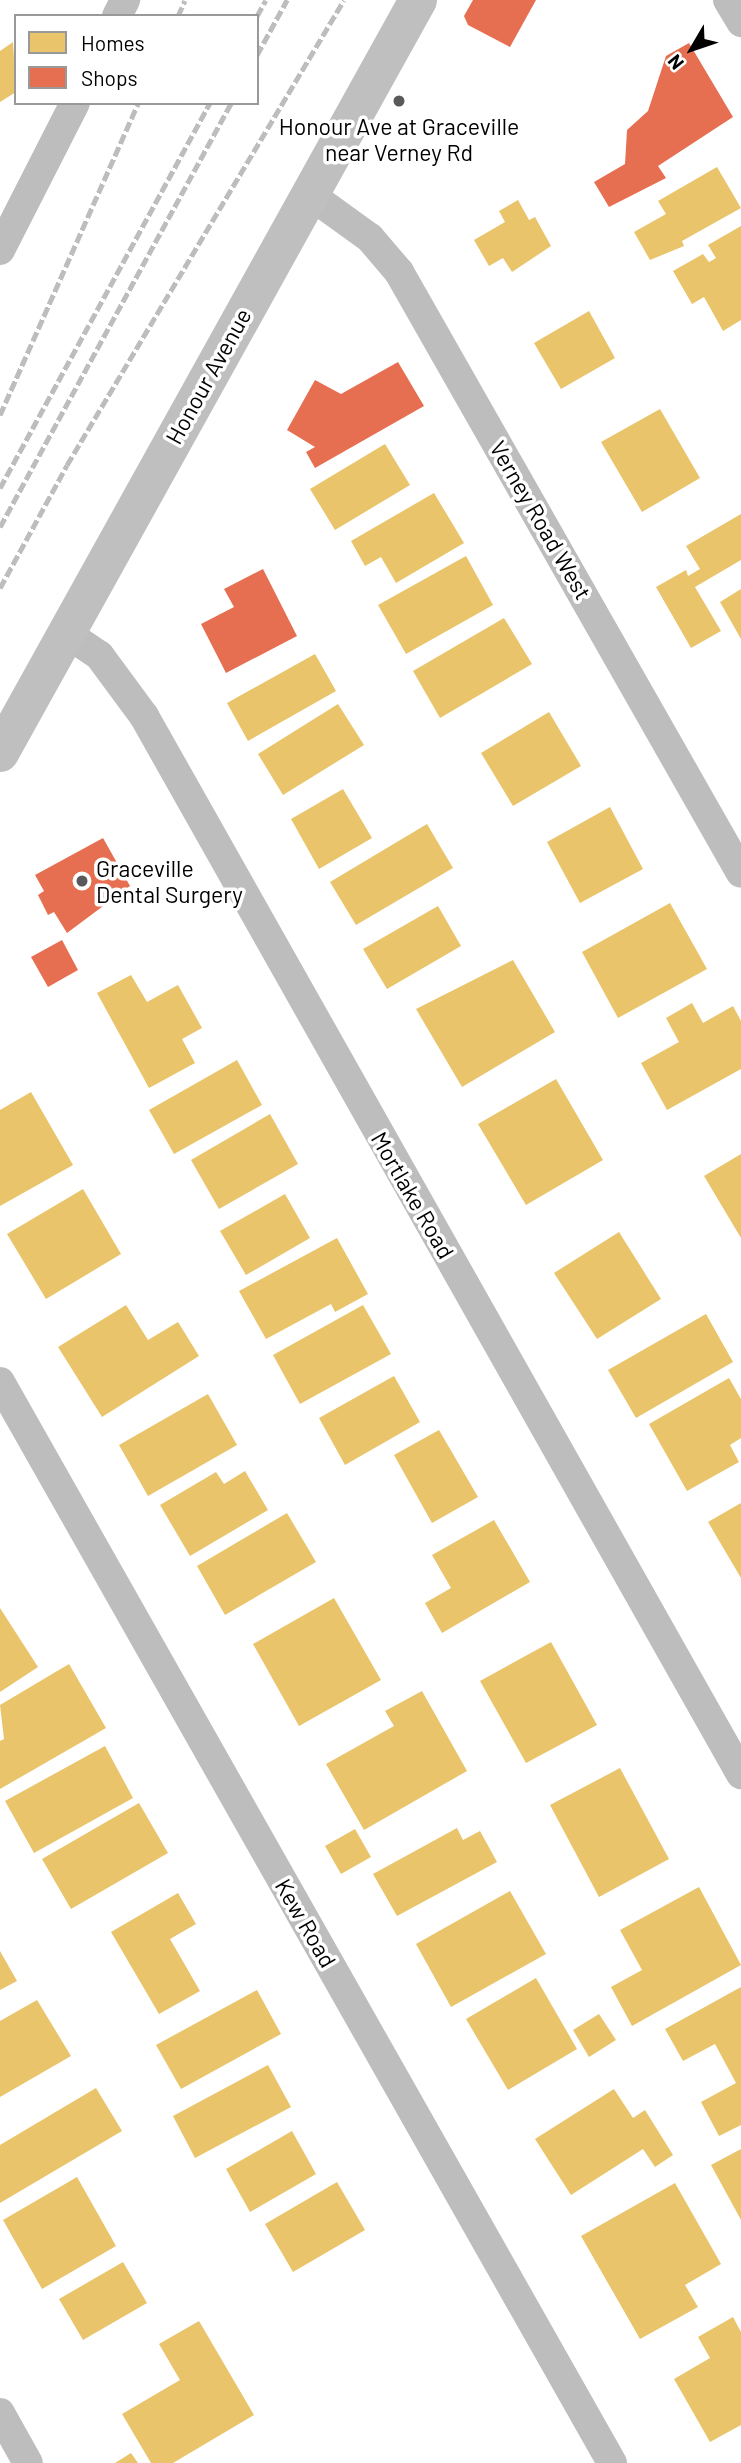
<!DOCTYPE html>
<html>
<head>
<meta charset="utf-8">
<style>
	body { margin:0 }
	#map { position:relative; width:741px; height:2463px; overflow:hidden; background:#fff; font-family:Barlow,sans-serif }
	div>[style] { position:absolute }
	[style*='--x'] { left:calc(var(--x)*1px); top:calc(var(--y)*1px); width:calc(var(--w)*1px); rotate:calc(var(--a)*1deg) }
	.homes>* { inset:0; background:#e9c46a }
	.shops>* { inset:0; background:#e76f51 }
	.minor>* { height:30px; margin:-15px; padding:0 15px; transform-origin:15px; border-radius:15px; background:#bdbdbd }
	.secondary>* { height:38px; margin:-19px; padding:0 19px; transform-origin:19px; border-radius:19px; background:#bfbfbf }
	.rail>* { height:5px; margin-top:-2.5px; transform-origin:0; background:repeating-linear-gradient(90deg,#bdbdbd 0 10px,transparent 0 13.5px) }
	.dots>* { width:19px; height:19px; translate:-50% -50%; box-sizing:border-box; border:4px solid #fff; border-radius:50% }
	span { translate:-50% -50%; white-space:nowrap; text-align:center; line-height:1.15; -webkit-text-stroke:7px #fff; paint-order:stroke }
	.poi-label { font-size:23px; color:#000 }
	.left { translate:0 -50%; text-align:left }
	.street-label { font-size:23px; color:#000 }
	.legend { position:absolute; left:14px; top:14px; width:245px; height:91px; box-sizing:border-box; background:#fff; border:2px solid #999; margin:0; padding:9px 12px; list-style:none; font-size:21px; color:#000 }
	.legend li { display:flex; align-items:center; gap:14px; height:35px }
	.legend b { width:35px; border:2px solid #999 }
	.north { position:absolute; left:657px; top:14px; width:70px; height:70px; -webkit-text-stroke:5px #fff; paint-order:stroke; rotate:231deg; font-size:19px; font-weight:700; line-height:28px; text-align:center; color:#000 }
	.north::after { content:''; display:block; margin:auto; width:24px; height:32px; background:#000; clip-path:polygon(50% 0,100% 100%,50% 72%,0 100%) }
</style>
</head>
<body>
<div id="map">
	<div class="homes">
		<div style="clip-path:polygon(13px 42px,16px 92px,0 102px,0 51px)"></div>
		<div style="clip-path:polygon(717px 167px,741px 208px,682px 241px,684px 246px,650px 260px,634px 232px,666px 214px,658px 201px)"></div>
		<div style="clip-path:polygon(518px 200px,529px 220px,535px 217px,551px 246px,512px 272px,503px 258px,489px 266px,474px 240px,505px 222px,499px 211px)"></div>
		<div style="clip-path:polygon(741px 226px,741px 320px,723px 331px,704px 297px,692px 304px,673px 271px,703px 254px,709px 262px,716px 258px,708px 245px)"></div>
		<div style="clip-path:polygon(589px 311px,615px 358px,561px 389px,534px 343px)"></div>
		<div style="clip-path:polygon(660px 409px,700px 478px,642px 512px,601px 442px)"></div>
		<div style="clip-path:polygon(385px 444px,410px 485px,335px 530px,310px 489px)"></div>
		<div style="clip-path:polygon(434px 493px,464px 543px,396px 583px,381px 557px,365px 566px,351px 541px)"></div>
		<div style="clip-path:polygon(741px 514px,741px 560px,695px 587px,721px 631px,691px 648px,656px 587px,686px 570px,688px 576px,700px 569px,686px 546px)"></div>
		<div style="clip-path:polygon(466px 556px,493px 605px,406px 654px,378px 605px)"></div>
		<div style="clip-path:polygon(741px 589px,741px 639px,720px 602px)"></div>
		<div style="clip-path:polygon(504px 618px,532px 664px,440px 718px,413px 671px)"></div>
		<div style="clip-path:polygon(315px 654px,336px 691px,248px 741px,227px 703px)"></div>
		<div style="clip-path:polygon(338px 704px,364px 745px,283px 795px,258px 754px)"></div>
		<div style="clip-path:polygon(549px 712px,581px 766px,513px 806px,481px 753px)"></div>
		<div style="clip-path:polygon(343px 789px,372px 838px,319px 869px,291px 819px)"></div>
		<div style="clip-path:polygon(610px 807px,643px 869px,580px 903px,547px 842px)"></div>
		<div style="clip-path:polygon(427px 824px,453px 868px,356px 925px,330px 882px)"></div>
		<div style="clip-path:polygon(670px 903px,707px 969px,618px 1018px,582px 952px)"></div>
		<div style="clip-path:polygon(438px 906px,461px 946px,387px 989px,363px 949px)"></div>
		<div style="clip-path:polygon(513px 960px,555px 1032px,462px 1087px,416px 1009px)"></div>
		<div style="clip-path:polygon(131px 975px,147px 1002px,178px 985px,202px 1028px,182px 1039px,195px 1063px,149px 1088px,97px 993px)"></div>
		<div style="clip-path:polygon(692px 1003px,703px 1023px,733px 1006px,741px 1021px,741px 1069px,667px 1110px,641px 1063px,679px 1042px,666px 1018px)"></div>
		<div style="clip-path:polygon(237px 1060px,262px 1105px,174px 1154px,149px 1110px)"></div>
		<div style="clip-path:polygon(556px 1079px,603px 1160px,526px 1205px,478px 1124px)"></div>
		<div style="clip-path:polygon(31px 1092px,73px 1165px,0 1206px,0 1110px)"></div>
		<div style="clip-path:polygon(270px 1114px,298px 1164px,219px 1209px,191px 1160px)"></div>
		<div style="clip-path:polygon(741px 1154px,741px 1238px,704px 1176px)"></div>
		<div style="clip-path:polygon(83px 1189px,121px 1254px,46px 1299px,7px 1234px)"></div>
		<div style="clip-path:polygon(285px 1194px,310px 1238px,246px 1275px,220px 1231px)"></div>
		<div style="clip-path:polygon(619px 1232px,661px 1299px,597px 1339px,554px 1273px)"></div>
		<div style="clip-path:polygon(337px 1238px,368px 1294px,335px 1312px,331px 1304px,266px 1339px,239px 1291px)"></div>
		<div style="clip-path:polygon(126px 1305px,148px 1340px,178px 1322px,199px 1356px,102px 1417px,58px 1347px)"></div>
		<div style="clip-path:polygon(363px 1305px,391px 1354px,300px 1404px,273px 1355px)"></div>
		<div style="clip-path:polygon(706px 1314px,733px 1362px,636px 1418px,608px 1370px)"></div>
		<div style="clip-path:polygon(394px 1376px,420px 1422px,345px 1465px,319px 1418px)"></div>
		<div style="clip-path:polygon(729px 1378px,741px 1399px,741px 1438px,730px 1445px,739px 1462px,687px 1491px,649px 1424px)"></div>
		<div style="clip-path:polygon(208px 1394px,237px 1445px,148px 1496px,119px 1445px)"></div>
		<div style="clip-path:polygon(439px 1430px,478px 1497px,432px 1523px,394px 1455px)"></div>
		<div style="clip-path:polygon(245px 1471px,268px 1510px,190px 1556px,160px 1505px,216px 1472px,224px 1484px)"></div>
		<div style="clip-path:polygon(741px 1503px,741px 1578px,708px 1522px)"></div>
		<div style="clip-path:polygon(287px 1513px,316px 1562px,225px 1615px,197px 1566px)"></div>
		<div style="clip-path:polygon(494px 1520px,530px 1582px,442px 1633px,425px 1603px,451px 1588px,432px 1555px)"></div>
		<div style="clip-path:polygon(334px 1598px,381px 1680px,299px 1726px,253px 1644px)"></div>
		<div style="clip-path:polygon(0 1608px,38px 1667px,0 1692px)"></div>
		<div style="clip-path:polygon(551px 1642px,597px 1725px,526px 1763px,480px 1681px)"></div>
		<div style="clip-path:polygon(69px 1664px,106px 1728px,0 1789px,0 1741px,4px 1739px,0 1705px)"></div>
		<div style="clip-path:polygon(422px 1691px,467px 1771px,364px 1830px,326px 1764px,394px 1726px,385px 1711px)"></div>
		<div style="clip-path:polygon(105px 1746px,133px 1798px,34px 1853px,5px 1801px)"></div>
		<div style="clip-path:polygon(620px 1768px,669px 1859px,599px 1897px,550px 1805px)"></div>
		<div style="clip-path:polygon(139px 1803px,168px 1853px,71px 1909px,42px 1859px)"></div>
		<div style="clip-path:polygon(457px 1828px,463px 1840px,480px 1831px,497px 1862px,397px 1916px,373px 1874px)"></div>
		<div style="clip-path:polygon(355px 1829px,371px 1857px,341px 1874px,325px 1846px)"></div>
		<div style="clip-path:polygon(699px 1887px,741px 1965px,632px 2026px,611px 1987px,642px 1970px,620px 1930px)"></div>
		<div style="clip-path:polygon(510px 1891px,546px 1954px,451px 2007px,416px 1944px)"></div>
		<div style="clip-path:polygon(178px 1893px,196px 1924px,170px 1939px,200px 1991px,159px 2014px,111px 1932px)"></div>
		<div style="clip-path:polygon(0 1951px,17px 1981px,0 1990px)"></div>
		<div style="clip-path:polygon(536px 1978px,577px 2049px,508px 2090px,466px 2019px)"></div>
		<div style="clip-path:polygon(741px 1987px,741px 2125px,719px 2136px,701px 2102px,736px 2083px,715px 2044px,683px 2061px,665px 2029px)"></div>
		<div style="clip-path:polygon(257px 1990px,281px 2034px,181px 2089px,156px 2045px)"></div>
		<div style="clip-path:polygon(37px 2000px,71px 2056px,0 2097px,0 2021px)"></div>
		<div style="clip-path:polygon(599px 2014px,616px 2040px,589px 2057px,573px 2030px)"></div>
		<div style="clip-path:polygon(268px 2065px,291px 2107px,195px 2158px,173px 2116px)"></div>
		<div style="clip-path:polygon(96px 2088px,122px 2131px,0 2203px,0 2145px)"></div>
		<div style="clip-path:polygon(614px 2089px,633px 2118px,645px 2110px,673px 2155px,655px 2167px,643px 2149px,571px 2195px,535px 2139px)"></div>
		<div style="clip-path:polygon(292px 2131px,316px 2174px,250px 2212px,226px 2169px)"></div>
		<div style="clip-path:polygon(741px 2149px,741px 2220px,711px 2165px)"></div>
		<div style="clip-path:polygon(77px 2177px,116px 2246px,42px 2289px,3px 2220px)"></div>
		<div style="clip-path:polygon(337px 2182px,365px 2230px,293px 2272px,265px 2224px)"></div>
		<div style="clip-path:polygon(675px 2183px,721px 2264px,685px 2285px,698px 2307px,640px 2339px,581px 2236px)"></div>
		<div style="clip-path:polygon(123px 2262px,147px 2303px,83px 2340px,59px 2299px)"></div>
		<div style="clip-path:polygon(733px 2317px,741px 2332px,741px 2425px,710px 2442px,674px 2379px,710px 2358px,698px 2337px)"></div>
		<div style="clip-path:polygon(199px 2321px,254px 2415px,173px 2463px,151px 2463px,122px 2414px,180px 2380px,159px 2344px)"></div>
		<div style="clip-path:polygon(131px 2453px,138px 2463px,115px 2463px)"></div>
	</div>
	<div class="shops">
		<div style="clip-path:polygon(473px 0,536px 0,510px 47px,468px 25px,464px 16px)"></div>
		<div style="clip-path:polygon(689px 43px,733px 117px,658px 166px,666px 178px,609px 207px,594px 182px,625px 164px,627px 130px,648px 111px,666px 56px)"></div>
		<div style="clip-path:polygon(398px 362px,424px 406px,315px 468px,306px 452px,315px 447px,287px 430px,315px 380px,341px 394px)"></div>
		<div style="clip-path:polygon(263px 569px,297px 636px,226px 673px,201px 624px,234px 607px,224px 589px)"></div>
		<div style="clip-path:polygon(103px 838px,130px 886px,67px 933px,54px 912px,48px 915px,38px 895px,44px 891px,35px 875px)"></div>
		<div style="clip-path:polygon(62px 940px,78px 970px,48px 987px,31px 957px)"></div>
	</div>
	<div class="minor">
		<div style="--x:728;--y:0;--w:26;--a:59"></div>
		<div style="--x:117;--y:16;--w:18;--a:-63"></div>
		<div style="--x:309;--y:194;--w:75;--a:35.8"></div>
		<div style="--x:370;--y:238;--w:45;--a:49.5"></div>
		<div style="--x:399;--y:272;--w:691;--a:60.36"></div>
		<div style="--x:0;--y:250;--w:165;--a:-63"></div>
		<div style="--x:66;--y:633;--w:40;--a:34"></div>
		<div style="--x:99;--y:655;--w:76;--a:53.6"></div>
		<div style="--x:144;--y:716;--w:1215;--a:60.57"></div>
		<div style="--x:0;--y:1382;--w:1242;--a:60.48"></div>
		<div style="--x:0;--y:2413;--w:57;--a:60.8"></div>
	</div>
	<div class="secondary">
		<div style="--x:0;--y:753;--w:861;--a:-60.96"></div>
	</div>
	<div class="rail">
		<div style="--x:178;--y:16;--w:17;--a:-66"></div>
		<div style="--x:257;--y:16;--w:18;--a:-61"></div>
		<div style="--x:257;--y:55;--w:63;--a:-61.4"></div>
		<div style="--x:0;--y:415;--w:341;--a:-66.1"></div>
		<div style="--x:0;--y:488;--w:439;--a:-61.4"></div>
		<div style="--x:0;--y:527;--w:483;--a:-61.4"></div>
		<div style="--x:0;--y:588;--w:140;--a:-61.4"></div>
		<div style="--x:67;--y:465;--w:541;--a:-59.22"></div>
	</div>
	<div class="dots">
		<div style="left:399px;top:101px;background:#595959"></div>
		<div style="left:82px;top:881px;background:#595959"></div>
	</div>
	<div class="poi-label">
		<span style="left:399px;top:139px">Honour Ave at Graceville<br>near Verney Rd</span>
		<span class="left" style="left:96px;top:881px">Graceville<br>Dental Surgery</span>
	</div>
	<div class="street-label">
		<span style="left:208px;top:376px;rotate:-61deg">Honour Avenue</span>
		<span style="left:541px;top:520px;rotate:60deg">Verney Road West</span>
		<span style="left:413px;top:1195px;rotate:60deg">Mortlake Road</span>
		<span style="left:306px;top:1923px;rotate:60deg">Kew Road</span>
	</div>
	<ul class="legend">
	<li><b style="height:19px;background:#e9c46a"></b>Homes</li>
	<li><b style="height:19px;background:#e76f51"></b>Shops</li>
	</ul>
	<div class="north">N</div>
</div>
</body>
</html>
